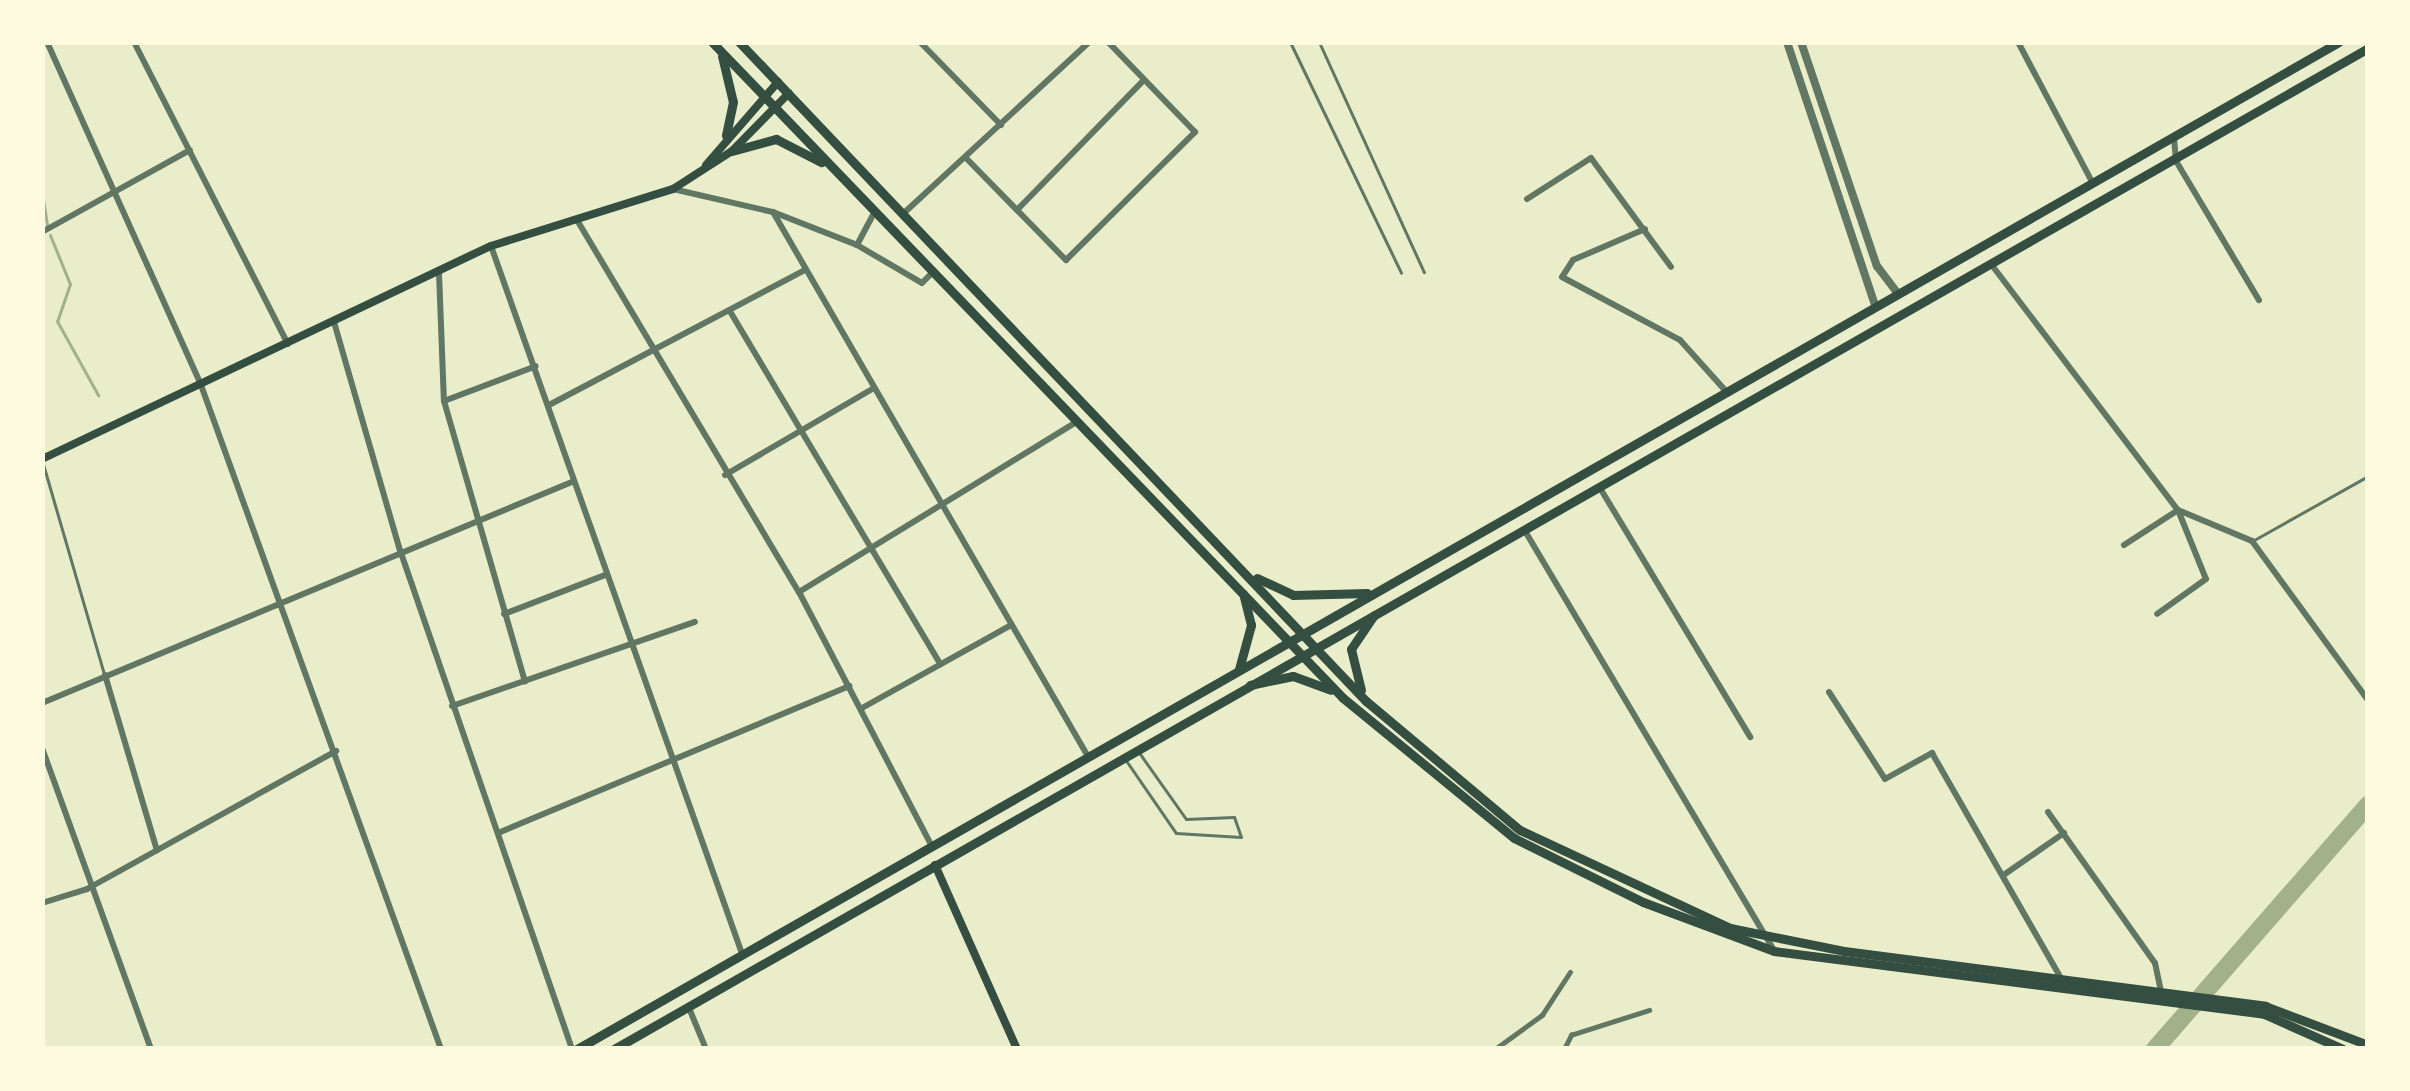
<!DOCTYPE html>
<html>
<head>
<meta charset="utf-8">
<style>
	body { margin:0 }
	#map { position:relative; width:2410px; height:1091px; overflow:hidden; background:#e9edc9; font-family:"Times New Roman",serif }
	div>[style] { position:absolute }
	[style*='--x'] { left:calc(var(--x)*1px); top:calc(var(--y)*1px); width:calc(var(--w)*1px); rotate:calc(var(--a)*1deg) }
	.stream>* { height:3px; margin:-1.5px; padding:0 1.5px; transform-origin:1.5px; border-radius:1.5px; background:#a3b18a }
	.river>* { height:18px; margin:-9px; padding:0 9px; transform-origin:9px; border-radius:9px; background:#a3b18a }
	.service>* { height:3px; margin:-1.5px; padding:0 1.5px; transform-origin:1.5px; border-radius:1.5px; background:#617663 }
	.pedestrian>* { height:4.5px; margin:-2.25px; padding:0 2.25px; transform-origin:2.25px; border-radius:2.25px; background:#617663 }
	.minor>* { height:6px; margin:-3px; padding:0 3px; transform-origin:3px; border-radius:3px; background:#617663 }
	.tertiary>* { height:8px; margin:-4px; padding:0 4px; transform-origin:4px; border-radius:4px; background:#617663 }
	.secondary>* { height:8px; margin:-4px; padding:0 4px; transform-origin:4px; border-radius:4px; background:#344e41 }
	.primary>* { height:9px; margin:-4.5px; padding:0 4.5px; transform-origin:4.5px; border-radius:4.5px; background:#344e41 }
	span { translate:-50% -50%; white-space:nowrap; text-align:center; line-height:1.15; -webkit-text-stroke:12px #fefae0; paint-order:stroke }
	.frame { position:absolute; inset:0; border:45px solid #fefae0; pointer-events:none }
</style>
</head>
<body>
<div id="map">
	<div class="stream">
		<div style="--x:42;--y:193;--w:32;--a:81"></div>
		<div style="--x:50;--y:235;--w:53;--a:67.8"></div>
		<div style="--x:70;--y:284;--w:39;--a:109"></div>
		<div style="--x:57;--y:321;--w:85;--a:61"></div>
	</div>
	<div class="river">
		<div style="--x:2155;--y:1049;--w:324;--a:-48.9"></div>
	</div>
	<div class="service">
		<div style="--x:1290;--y:42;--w:256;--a:64.3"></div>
		<div style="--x:1319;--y:42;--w:253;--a:65.5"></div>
		<div style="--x:43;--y:464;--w:219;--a:73.8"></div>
		<div style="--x:2254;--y:540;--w:131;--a:-29.3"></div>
		<div style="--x:1127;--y:762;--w:86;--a:55.4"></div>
		<div style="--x:1176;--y:833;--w:65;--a:3.5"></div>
		<div style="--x:1241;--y:837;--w:21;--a:-109"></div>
		<div style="--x:1234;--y:817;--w:48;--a:177.6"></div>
		<div style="--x:1186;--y:819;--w:80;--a:-125.3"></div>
	</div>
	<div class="pedestrian">
		<div style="--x:1495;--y:1049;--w:58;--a:-35.9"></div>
		<div style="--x:1542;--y:1015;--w:51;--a:-56.9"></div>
		<div style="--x:1564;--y:1049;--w:16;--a:-63"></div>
		<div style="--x:1571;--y:1035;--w:82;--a:-17.8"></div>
	</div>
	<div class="minor">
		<div style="--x:47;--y:42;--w:376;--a:65.8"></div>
		<div style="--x:201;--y:385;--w:706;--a:70.13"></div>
		<div style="--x:134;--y:42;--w:339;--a:63"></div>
		<div style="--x:920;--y:42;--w:116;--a:45.7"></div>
		<div style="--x:2018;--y:42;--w:158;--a:62.1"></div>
		<div style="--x:2174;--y:138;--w:23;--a:85"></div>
		<div style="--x:2176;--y:161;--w:162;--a:59.2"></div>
		<div style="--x:966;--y:158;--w:143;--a:45.6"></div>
		<div style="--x:1066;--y:260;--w:182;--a:-44.8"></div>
		<div style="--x:1195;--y:132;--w:125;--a:-134"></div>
		<div style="--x:673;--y:189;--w:103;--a:13"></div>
		<div style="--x:773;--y:212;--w:90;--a:21.4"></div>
		<div style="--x:857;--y:245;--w:38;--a:-62"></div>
		<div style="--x:1527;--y:199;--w:76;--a:-32.6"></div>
		<div style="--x:1591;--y:158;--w:135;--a:53.7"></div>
		<div style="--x:1018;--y:209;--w:179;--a:-45.7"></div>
		<div style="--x:773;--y:212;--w:625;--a:59.95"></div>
		<div style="--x:905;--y:212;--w:251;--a:-42.7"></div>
		<div style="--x:577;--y:220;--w:433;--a:59.2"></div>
		<div style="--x:799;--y:592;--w:285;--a:62.4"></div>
		<div style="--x:1645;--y:229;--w:78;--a:156.7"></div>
		<div style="--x:1573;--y:260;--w:20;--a:123"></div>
		<div style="--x:1562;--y:277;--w:134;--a:28.1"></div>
		<div style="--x:1680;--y:340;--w:66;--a:48.1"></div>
		<div style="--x:42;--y:232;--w:169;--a:-29"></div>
		<div style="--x:857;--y:245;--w:75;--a:30.3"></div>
		<div style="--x:922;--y:283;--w:17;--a:-45"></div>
		<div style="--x:491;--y:246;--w:748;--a:70.47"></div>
		<div style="--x:1991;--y:264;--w:309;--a:52.8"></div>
		<div style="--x:2178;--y:510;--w:80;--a:22.7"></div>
		<div style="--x:2252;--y:541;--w:197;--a:53.9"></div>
		<div style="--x:439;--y:273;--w:128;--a:87.8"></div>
		<div style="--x:444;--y:401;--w:292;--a:73.9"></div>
		<div style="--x:731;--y:313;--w:409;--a:59.2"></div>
		<div style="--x:334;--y:322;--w:237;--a:73.9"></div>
		<div style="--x:400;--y:550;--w:528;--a:70.98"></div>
		<div style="--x:444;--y:401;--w:98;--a:-20.8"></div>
		<div style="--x:549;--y:405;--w:289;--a:-27.8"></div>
		<div style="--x:725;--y:475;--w:170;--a:-30.3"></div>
		<div style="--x:1600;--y:488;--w:291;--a:58.9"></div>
		<div style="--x:1525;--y:531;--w:488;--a:59.3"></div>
		<div style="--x:2124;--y:545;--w:64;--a:-32.9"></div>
		<div style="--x:2178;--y:510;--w:74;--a:67.9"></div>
		<div style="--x:2206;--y:579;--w:60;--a:144.5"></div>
		<div style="--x:799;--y:592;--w:327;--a:-31.5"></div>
		<div style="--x:504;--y:614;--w:108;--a:-21.1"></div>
		<div style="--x:105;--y:675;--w:183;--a:73.5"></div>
		<div style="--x:1829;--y:692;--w:103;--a:57.2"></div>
		<div style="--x:1885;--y:779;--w:54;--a:-29"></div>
		<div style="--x:1932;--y:753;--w:259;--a:60.2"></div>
		<div style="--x:42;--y:703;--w:576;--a:-22.65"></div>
		<div style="--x:452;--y:706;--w:257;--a:-19.1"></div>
		<div style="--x:862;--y:708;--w:171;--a:-29.1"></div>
		<div style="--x:42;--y:748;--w:320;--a:70.1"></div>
		<div style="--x:2048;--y:812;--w:185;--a:54.7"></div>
		<div style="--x:2155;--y:963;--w:33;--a:78"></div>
		<div style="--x:498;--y:833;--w:381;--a:-22.7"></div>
		<div style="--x:2005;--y:874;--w:72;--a:-34.8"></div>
		<div style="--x:42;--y:903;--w:47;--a:-17.3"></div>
		<div style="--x:87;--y:889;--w:285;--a:-29"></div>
		<div style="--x:689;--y:1008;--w:44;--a:67.5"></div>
	</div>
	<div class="tertiary">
		<div style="--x:1787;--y:42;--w:277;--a:71.5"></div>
		<div style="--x:1801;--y:42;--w:237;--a:71.3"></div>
		<div style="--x:1877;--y:266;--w:35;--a:53"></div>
	</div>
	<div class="secondary">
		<div style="--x:706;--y:165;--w:110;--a:-49.1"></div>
		<div style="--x:42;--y:459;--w:497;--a:-25.4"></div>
		<div style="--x:491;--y:246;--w:191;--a:-17.4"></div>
		<div style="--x:673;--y:189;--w:70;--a:-32.8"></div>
		<div style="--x:732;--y:151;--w:81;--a:-45.5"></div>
		<div style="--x:935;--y:865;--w:201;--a:66"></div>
	</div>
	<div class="primary">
		<div style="--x:712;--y:42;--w:910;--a:46.11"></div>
		<div style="--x:1343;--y:698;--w:221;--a:39.3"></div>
		<div style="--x:1514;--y:838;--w:144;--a:26.4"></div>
		<div style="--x:1643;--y:902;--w:140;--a:20.5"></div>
		<div style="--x:1774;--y:951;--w:494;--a:7.3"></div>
		<div style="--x:2264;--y:1014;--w:86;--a:23.9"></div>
		<div style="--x:739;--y:42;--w:910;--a:46.43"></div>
		<div style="--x:1366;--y:701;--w:201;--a:40"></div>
		<div style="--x:1520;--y:830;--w:232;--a:25"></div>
		<div style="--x:1730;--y:928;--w:116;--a:11.4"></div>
		<div style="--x:1844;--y:951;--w:425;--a:7.4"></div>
		<div style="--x:2265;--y:1006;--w:110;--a:20.7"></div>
		<div style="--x:722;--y:56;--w:47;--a:76.6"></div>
		<div style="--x:733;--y:102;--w:34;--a:102"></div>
		<div style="--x:732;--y:151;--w:46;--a:-15.3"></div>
		<div style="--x:776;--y:139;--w:51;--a:27.1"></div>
		<div style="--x:1257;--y:578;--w:40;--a:25"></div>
		<div style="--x:1293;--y:595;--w:74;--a:-1.5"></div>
		<div style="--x:1239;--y:669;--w:46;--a:-74.7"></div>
		<div style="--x:1251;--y:625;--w:32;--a:-104"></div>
		<div style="--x:1250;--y:685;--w:44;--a:-11.8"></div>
		<div style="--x:1293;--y:676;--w:40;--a:20.2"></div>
		<div style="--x:1361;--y:690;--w:42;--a:-103.7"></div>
		<div style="--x:1351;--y:649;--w:41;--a:-55.9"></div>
		<div style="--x:577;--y:1049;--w:2029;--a:-29.75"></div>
		<div style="--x:614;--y:1049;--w:2020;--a:-29.71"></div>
	</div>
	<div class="frame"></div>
</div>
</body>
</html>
